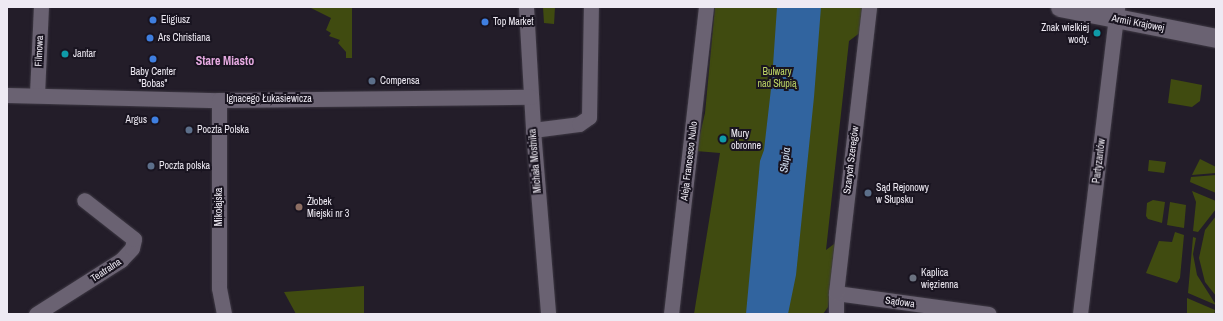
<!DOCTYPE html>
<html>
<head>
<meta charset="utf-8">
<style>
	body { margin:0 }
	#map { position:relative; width:1223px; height:321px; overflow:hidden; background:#231d29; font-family:"Archivo Narrow",sans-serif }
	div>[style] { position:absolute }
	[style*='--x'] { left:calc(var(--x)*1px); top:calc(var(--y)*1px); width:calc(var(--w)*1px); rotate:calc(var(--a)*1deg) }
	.green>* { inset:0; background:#404b10 }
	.water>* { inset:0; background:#31649f }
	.roads { filter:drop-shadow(0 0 1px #3e3944) drop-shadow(0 0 1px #3e3944) }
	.minor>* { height:15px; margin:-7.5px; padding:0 7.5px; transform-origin:7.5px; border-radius:7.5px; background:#6a6272 }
	.tertiary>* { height:19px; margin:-9.5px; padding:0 9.5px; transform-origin:9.5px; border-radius:9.5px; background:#6a6272 }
	.dots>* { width:11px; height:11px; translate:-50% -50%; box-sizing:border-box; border:2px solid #191420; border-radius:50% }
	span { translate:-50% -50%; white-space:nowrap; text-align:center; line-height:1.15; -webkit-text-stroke:4px #191420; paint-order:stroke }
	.poi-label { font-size:10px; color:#eeeaf3 }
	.left { translate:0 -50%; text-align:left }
	.right { translate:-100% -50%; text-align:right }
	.street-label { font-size:10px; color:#eeeaf3 }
	.park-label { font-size:10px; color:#bdd465 }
	.water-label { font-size:11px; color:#d5e3f4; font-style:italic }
	.quarter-label { font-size:12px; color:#e6aae1; font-weight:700 }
	.frame { position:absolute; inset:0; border:8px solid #eeeaf3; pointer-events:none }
</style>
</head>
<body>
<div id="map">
	<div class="green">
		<div style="clip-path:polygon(309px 7px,352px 7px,352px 58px,346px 58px,346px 52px,338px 43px,340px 40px,329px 36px,331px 33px,326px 30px,331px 18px)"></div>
		<div style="clip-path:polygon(543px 7px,555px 7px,554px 24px,544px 23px)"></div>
		<div style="clip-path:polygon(715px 7px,864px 7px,861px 32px,849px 41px,826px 250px,838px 241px,828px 307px,823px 314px,694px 314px,720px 153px,696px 151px,705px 113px)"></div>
		<div style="clip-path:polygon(1171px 79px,1202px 85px,1200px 101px,1192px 107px,1168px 103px)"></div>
		<div style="clip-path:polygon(1200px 159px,1216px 167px,1216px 173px,1192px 175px)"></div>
		<div style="clip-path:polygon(1149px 160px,1166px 162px,1164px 173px,1148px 171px)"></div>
		<div style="clip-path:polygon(1216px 175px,1216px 193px,1190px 182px,1191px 177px)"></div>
		<div style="clip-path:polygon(1192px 191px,1216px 201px,1216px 209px,1198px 232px,1193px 231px,1196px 202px)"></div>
		<div style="clip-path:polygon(1153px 200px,1165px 202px,1162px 223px,1148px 219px,1146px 216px,1147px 203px)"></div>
		<div style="clip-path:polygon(1170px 202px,1186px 205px,1184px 228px,1167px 225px)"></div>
		<div style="clip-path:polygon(1216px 216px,1216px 296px,1205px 282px,1199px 258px,1205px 230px)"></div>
		<div style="clip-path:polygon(1175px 232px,1184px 235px,1180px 278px,1177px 283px,1146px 273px,1159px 241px,1172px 242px)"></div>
		<div style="clip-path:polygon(1193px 237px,1196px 238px,1193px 254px,1197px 275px,1216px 305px,1188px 293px)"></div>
		<div style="clip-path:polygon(364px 286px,364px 314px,296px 314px,284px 292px)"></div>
		<div style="clip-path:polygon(1187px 298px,1215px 310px,1214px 314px,1187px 314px)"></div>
	</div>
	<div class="water">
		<div style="clip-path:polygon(777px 7px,821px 7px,814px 97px,796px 275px,788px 314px,746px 314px,760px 161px,764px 150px,772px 80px)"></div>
	</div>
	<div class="roads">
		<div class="minor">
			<div style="--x:526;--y:7;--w:123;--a:86.7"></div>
			<div style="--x:533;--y:130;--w:185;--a:85.3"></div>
			<div style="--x:37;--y:94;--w:87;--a:-87.4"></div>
			<div style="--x:7;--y:95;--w:212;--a:1.4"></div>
			<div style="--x:219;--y:100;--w:312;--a:-0.6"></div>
			<div style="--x:219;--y:100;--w:188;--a:90"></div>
			<div style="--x:219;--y:288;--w:26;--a:79"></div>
			<div style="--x:533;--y:130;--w:46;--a:-7.4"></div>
			<div style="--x:579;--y:124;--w:12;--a:-35"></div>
			<div style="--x:589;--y:117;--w:110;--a:-89"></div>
			<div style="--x:836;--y:293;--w:154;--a:7.8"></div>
			<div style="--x:36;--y:314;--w:101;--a:-32.4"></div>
			<div style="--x:121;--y:260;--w:16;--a:-47"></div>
			<div style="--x:132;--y:248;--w:9;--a:-77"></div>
			<div style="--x:134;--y:239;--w:63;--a:-142"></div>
			<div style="--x:671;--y:314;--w:309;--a:-83.5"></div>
			<div style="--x:836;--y:314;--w:21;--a:-90"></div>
			<div style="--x:836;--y:293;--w:288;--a:-83.4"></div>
			<div style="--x:1080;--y:314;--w:309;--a:-83.1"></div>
		</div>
		<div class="tertiary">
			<div style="--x:1060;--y:7;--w:159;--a:11.2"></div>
		</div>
	</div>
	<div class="dots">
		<div style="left:153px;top:20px;background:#3f7fe0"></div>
		<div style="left:485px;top:22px;background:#3f7fe0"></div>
		<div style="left:1097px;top:33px;background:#0f9aa8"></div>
		<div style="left:150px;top:38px;background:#3f7fe0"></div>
		<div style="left:65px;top:54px;background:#0f9aa8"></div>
		<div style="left:153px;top:59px;background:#3f7fe0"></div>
		<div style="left:372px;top:81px;background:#5c6f8a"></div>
		<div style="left:155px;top:120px;background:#3f7fe0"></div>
		<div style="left:189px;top:130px;background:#5c6f8a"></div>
		<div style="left:723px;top:139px;background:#0f9aa8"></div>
		<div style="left:151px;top:166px;background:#5c6f8a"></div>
		<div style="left:868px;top:193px;background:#5c6f8a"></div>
		<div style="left:299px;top:207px;background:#8d6e63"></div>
		<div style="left:913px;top:278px;background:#6b7280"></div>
	</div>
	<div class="poi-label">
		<span class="left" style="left:161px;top:20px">Eligiusz</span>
		<span class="left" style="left:493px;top:22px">Top Market</span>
		<span class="right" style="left:1089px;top:33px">Znak wielkiej<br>wody.</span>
		<span class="left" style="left:158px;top:38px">Ars Christiana</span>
		<span class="left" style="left:73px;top:54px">Jantar</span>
		<span style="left:153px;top:77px">Baby Center<br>"Bobas"</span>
		<span class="left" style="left:380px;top:81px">Compensa</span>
		<span class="right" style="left:147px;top:120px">Argus</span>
		<span class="left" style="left:197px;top:130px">Poczta Polska</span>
		<span class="left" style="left:731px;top:139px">Mury<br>obronne</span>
		<span class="left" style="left:159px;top:166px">Poczta polska</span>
		<span class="left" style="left:876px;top:193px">Sąd Rejonowy<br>w Słupsku</span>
		<span class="left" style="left:307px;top:207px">Żłobek<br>Miejski nr 3</span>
		<span class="left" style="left:921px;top:278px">Kaplica<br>więzienna</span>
	</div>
	<div class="street-label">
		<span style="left:1138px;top:23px;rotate:11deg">Armii Krajowej</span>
		<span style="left:39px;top:51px;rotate:-87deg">Filmowa</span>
		<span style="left:269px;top:99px">Ignacego Łukasiewicza</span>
		<span style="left:851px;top:160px;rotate:-83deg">Szarych Szeregów</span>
		<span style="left:535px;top:161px;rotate:-95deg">Michała Mostnika</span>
		<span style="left:689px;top:161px;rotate:-83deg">Aleja Francesco Nullo</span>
		<span style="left:1099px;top:161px;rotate:-83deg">Partyzantów</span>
		<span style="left:219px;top:207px;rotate:-90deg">Mikołajska</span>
		<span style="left:106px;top:270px;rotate:-33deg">Teatralna</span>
		<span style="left:900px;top:302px;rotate:8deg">Sądowa</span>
	</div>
	<div class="park-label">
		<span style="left:777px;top:77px">Bulwary<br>nad Słupią</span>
	</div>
	<div class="water-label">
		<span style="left:785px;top:160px;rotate:-84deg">Słupia</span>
	</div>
	<div class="quarter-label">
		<span style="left:225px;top:62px">Stare Miasto</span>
	</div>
	<div class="frame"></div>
</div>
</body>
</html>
